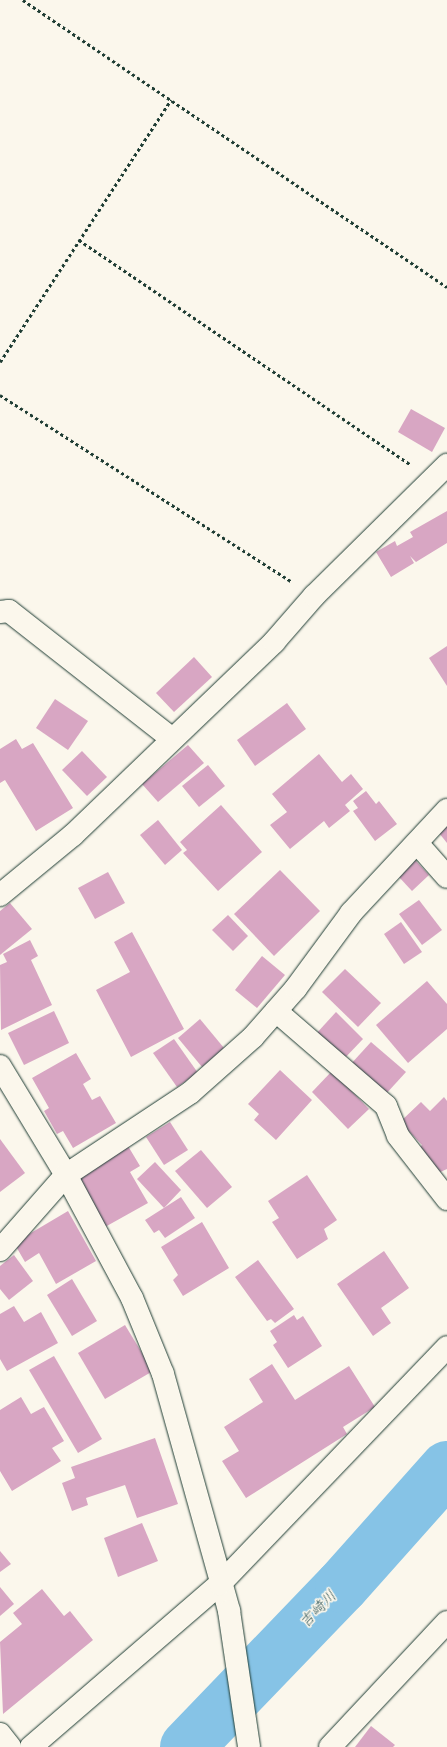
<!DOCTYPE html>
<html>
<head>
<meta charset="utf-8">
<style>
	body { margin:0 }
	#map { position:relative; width:447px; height:1747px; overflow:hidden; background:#fbf7ec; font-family:Mynerve,"Klee One",sans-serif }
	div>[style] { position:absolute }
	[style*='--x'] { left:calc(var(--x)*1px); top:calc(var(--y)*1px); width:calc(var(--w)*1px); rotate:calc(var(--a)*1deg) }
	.river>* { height:54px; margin:-27px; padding:0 27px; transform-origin:27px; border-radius:27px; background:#86c3e6 }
	.building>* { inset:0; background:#d8a6c3 }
	.path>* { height:2.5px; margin-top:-1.25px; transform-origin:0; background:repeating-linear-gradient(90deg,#1f3d34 0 3px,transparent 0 6px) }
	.roads { filter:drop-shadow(0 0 1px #1f3d34) drop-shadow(0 0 1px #1f3d34) }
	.minor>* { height:22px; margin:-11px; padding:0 11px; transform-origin:11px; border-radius:11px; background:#fbf7ec }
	span { translate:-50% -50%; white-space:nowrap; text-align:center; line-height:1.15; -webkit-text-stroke:3.5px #fbf7ec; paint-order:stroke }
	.water-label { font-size:15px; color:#395e60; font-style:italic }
</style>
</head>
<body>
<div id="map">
	<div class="river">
		<div style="--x:187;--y:1747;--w:223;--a:-46.1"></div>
		<div style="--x:342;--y:1586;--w:158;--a:-48.3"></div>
	</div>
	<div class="building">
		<div style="clip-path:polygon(411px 409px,445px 428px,432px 452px,398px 432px)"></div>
		<div style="clip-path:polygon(447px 511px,447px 543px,416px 562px,410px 556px,414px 563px,391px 577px,376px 552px,395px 541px,397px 546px,413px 537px,410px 532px)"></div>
		<div style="clip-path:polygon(447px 646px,447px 686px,429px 658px)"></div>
		<div style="clip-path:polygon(194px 657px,212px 677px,174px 712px,156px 693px)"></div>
		<div style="clip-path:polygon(55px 699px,88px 721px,68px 750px,36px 728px)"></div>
		<div style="clip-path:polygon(287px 703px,306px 729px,255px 766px,237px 740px)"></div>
		<div style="clip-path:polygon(16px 739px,22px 749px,33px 743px,73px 808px,36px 831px,5px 780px,0 783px,0 749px)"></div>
		<div style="clip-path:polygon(188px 745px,204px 763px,158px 802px,142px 784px)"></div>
		<div style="clip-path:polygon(82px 751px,107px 777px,87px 796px,62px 770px)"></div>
		<div style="clip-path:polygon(319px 754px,342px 782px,351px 774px,363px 789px,345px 805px,350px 811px,329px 828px,324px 821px,290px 849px,270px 825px,287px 812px,272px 794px)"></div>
		<div style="clip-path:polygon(208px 765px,225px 786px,199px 807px,182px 786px)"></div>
		<div style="clip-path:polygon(366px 791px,376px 804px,379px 801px,397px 824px,375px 841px,353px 811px,358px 808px,353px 801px)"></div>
		<div style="clip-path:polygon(221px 805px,262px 852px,218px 891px,183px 853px,187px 850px,180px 842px)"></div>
		<div style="clip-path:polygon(447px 818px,447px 843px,435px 828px)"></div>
		<div style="clip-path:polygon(158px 820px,182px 850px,165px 865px,140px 835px)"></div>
		<div style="clip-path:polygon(415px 860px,429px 875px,412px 891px,398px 876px)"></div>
		<div style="clip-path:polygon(280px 870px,320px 911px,274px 956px,234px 914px)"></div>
		<div style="clip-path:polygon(108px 872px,125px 903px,95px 919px,78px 888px)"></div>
		<div style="clip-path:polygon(419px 900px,442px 930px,422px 945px,399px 914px)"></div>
		<div style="clip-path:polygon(10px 903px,32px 929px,0 955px,0 911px)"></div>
		<div style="clip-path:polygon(228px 915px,248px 936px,233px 951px,212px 930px)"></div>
		<div style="clip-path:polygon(401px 922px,422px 952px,404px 964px,384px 934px)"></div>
		<div style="clip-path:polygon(132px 932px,184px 1029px,131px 1057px,96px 990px,130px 972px,114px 942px)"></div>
		<div style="clip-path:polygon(30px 940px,38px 956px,31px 960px,52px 1005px,1px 1030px,0 965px,7px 962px,3px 954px)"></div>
		<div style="clip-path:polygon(262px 956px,285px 975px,257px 1008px,235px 990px)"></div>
		<div style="clip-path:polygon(345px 969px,381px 1003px,358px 1027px,322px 992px)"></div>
		<div style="clip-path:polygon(427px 981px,447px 1004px,447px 1029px,408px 1063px,376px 1025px)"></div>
		<div style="clip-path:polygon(54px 1011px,69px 1043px,24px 1065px,8px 1033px)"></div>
		<div style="clip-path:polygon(336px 1012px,363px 1039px,342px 1061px,315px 1035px)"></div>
		<div style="clip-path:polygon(200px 1019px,224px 1048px,202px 1067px,178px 1038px)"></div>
		<div style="clip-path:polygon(174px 1039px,198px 1073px,177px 1087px,153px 1053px)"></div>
		<div style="clip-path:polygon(371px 1042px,406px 1072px,385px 1095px,350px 1065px)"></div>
		<div style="clip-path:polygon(76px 1053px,91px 1079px,83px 1084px,92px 1100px,100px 1096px,116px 1123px,73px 1148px,63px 1131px,57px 1134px,44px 1111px,49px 1108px,32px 1078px)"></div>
		<div style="clip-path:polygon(280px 1070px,312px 1100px,276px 1140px,254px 1120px,259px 1114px,248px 1104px)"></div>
		<div style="clip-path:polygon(332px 1071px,369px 1109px,348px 1129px,312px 1092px)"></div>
		<div style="clip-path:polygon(444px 1097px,447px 1101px,447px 1169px,438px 1173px,416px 1151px,422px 1145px,400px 1122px,421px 1102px,430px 1111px)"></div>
		<div style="clip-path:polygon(170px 1122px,188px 1150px,164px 1165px,146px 1137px)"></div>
		<div style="clip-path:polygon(0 1139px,25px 1173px,0 1192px)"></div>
		<div style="clip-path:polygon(128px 1146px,140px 1166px,130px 1172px,148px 1203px,105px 1227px,75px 1176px)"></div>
		<div style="clip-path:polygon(201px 1150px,232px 1187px,207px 1208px,175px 1171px)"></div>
		<div style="clip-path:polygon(155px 1162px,181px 1190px,164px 1208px,137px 1179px)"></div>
		<div style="clip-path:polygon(307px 1175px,337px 1220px,324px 1229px,328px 1239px,297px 1259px,272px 1222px,279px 1218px,268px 1201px)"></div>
		<div style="clip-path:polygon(181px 1197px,195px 1218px,165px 1238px,159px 1230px,154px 1233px,145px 1220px)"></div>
		<div style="clip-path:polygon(68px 1211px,96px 1261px,56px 1284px,39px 1253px,25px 1262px,14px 1243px)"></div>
		<div style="clip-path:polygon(202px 1222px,229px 1268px,183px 1296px,173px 1280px,178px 1275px,161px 1247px)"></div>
		<div style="clip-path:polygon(384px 1251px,409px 1288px,381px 1308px,391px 1323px,373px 1336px,337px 1284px)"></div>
		<div style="clip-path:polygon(14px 1255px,33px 1281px,9px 1300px,0 1289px,0 1266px)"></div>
		<div style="clip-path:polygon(258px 1260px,294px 1309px,275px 1323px,271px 1319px,267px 1321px,235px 1277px)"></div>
		<div style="clip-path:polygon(72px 1279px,97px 1321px,72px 1336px,47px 1295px)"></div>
		<div style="clip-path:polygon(14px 1306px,24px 1322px,41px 1312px,58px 1343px,7px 1371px,0 1359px,0 1314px)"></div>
		<div style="clip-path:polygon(294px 1315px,297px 1320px,303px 1316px,322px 1346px,288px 1368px,273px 1345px,277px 1342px,270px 1331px)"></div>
		<div style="clip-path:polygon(125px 1325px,153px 1371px,105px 1399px,78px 1353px)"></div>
		<div style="clip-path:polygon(54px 1356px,102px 1439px,78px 1453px,29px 1370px)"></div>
		<div style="clip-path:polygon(272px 1364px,295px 1400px,349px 1366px,375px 1407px,343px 1427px,347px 1434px,246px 1498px,222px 1461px,239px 1451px,224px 1427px,263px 1402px,249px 1379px)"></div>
		<div style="clip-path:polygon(21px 1397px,31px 1414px,44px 1407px,64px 1441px,52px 1448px,61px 1461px,12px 1491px,0 1471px,0 1410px)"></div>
		<div style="clip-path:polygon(155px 1438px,178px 1504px,137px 1518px,125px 1485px,86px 1498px,88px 1505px,72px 1511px,62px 1483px,75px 1478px,71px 1467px)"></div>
		<div style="clip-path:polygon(142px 1523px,158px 1561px,118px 1577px,104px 1538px)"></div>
		<div style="clip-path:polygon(0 1551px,11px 1564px,0 1572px)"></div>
		<div style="clip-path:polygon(0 1587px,14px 1604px,0 1616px)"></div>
		<div style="clip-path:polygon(42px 1589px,64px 1616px,70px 1611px,93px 1640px,3px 1714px,0 1642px,22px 1624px,13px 1613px)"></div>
		<div style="clip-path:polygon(371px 1726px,395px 1745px,393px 1747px,355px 1747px)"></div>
	</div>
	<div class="path">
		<div style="--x:23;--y:0;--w:512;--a:34.09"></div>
		<div style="--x:79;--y:240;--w:400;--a:34.1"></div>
		<div style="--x:0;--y:362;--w:313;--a:-56.9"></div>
		<div style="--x:0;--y:395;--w:347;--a:32.6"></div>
	</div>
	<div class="roads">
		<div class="minor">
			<div style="--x:0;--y:612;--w:9;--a:-6"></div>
			<div style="--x:9;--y:611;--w:207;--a:38.1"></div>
			<div style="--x:417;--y:843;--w:45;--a:48.6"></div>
			<div style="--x:0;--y:895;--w:94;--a:-39.4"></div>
			<div style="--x:73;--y:835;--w:279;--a:-43.8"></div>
			<div style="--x:274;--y:642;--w:61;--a:-49"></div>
			<div style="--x:314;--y:596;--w:187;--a:-44.6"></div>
			<div style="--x:276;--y:1011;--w:145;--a:40.8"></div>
			<div style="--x:386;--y:1106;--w:32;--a:68"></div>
			<div style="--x:398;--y:1136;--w:80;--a:52.1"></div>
			<div style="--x:0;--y:1066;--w:127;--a:58.8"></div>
			<div style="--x:66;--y:1175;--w:140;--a:61.8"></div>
			<div style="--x:132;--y:1298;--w:82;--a:67.8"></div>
			<div style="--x:163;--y:1374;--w:246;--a:74.4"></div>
			<div style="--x:229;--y:1611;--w:137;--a:81.6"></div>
			<div style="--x:0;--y:1250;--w:100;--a:-48.7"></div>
			<div style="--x:66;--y:1175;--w:149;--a:-33.5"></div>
			<div style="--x:190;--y:1093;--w:84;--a:-41.6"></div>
			<div style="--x:253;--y:1037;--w:65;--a:-48.7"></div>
			<div style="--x:296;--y:988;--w:93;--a:-53.7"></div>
			<div style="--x:351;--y:913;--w:141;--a:-47"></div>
			<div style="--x:0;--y:1734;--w:16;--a:52"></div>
			<div style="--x:31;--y:1747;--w:250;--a:-40.8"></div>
			<div style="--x:220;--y:1584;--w:328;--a:-46.2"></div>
			<div style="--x:330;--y:1747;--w:171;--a:-46.9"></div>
		</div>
	</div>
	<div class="water-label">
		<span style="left:319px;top:1610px;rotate:-46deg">吉崎川</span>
	</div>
</div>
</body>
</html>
